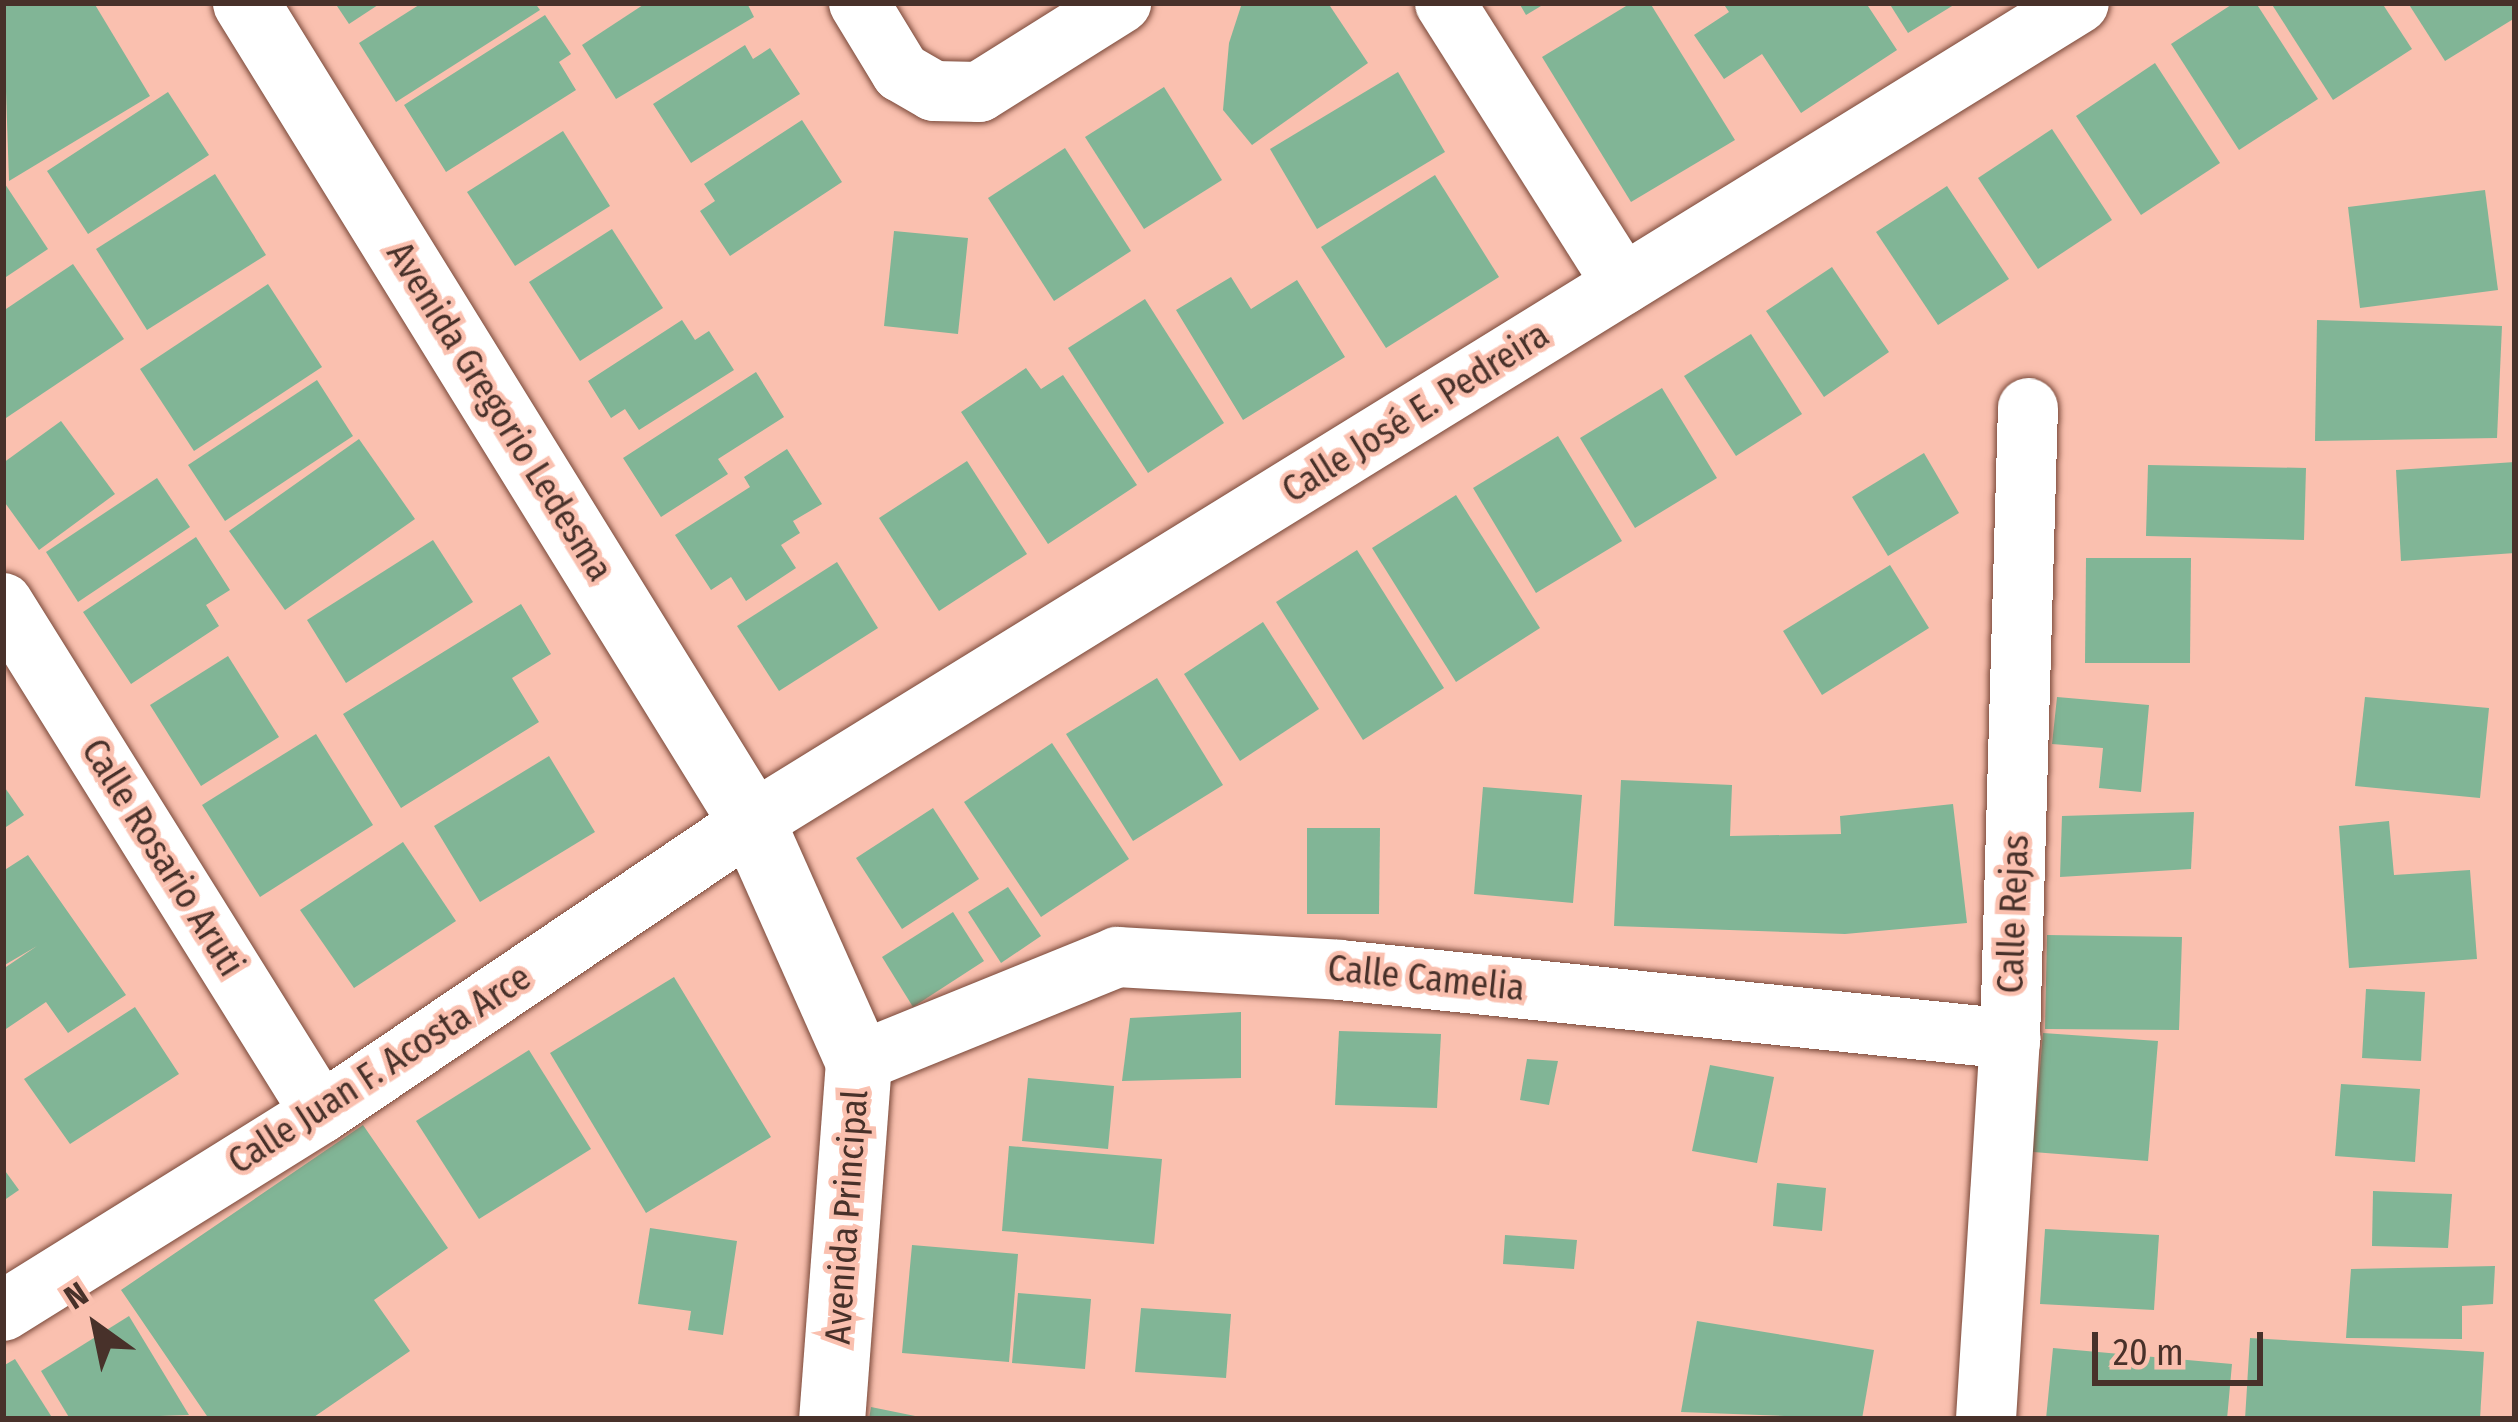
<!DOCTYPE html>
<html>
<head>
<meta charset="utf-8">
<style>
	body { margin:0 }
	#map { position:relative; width:2518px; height:1422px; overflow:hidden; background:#fac0af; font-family:"Fira Sans Condensed",sans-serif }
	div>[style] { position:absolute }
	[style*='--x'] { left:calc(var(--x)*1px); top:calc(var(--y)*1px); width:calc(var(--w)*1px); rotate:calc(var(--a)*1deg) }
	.building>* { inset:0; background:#81b596 }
	.roads { filter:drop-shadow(0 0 3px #784738) drop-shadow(0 0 3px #784738) }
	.street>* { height:60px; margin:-30px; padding:0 30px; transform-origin:30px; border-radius:30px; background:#fff }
	.secondary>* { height:66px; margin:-33px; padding:0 33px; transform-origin:33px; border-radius:33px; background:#fff }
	span { translate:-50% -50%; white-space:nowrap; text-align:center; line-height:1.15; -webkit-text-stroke:9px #fac0af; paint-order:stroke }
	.street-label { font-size:36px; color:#48312a }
	.frame { position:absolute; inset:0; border:6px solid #48312a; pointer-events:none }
	.north { position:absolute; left:36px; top:1266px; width:120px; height:120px; -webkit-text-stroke:9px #fac0af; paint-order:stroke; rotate:327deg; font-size:33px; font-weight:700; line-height:48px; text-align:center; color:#48312a }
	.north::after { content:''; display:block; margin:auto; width:42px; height:54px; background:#48312a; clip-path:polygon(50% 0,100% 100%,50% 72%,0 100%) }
	.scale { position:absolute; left:2092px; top:1332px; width:171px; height:54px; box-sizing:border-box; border:6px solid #48312a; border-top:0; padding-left:15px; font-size:36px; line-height:42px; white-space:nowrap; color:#48312a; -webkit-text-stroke:9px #fac0af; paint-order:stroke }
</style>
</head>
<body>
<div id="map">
	<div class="building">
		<div style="clip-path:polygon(3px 3px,94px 3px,150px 96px,9px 181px)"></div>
		<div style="clip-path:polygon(335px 3px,381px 3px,349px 24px)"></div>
		<div style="clip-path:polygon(422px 3px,535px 3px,540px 10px,396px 102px,359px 43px)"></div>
		<div style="clip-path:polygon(646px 3px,747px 3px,754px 17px,616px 99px,582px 45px)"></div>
		<div style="clip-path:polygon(1242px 3px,1328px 3px,1368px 63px,1252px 145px,1223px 110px,1229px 43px)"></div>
		<div style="clip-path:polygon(1519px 3px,1546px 3px,1526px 15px)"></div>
		<div style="clip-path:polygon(1631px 3px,1650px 3px,1735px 140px,1631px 202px,1542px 57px)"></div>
		<div style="clip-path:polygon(1723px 3px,1866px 3px,1897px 50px,1801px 113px,1762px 54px,1724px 79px,1694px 35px,1729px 12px)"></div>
		<div style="clip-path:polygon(1889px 3px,1957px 3px,1908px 33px)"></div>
		<div style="clip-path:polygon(2234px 3px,2256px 3px,2318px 99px,2239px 150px,2171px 44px)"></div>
		<div style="clip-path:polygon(2271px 3px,2382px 3px,2412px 49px,2333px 100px)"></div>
		<div style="clip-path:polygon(2408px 3px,2515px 3px,2515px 18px,2445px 61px)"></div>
		<div style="clip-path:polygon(545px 15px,571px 54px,559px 62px,576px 90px,446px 172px,404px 105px)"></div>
		<div style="clip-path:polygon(745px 45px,753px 59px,770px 48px,800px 94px,691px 163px,653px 104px)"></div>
		<div style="clip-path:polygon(2155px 63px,2220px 163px,2141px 215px,2076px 116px)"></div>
		<div style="clip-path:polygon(1398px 72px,1445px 152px,1317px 229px,1270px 149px)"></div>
		<div style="clip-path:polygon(1164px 87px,1222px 180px,1144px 229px,1085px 137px)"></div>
		<div style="clip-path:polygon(168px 92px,209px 155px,88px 234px,47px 171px)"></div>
		<div style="clip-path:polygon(802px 120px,842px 182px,730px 256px,700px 211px,715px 201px,704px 184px)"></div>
		<div style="clip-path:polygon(2052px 129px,2112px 220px,2038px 269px,1978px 178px)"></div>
		<div style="clip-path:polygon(563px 131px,610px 206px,515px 266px,467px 192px)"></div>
		<div style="clip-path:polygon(1065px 148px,1131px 251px,1054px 301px,988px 198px)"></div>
		<div style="clip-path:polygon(215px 174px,266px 255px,147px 330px,96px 249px)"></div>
		<div style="clip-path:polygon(1435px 175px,1499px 277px,1386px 348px,1321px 247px)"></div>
		<div style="clip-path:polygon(3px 181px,48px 249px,3px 279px)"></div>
		<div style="clip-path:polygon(1947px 186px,2009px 279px,1938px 325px,1876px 232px)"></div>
		<div style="clip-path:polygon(2485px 190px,2498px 290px,2360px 308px,2348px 207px)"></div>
		<div style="clip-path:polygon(612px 229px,663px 308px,580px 361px,529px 282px)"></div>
		<div style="clip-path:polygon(894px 231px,968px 238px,958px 334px,884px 326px)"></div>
		<div style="clip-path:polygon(73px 264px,124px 339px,3px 420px,3px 311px)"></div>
		<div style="clip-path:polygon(1832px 267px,1889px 352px,1824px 397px,1766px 311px)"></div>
		<div style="clip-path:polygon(1231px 277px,1251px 309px,1297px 280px,1345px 357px,1243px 420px,1176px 310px)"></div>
		<div style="clip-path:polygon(268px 284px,322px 367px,194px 451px,140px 369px)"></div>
		<div style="clip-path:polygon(1145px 299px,1224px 423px,1148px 473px,1068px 348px)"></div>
		<div style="clip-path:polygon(682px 320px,695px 340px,709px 331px,734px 370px,639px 430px,625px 409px,611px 418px,588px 381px)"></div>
		<div style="clip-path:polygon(2317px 320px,2502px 326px,2497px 438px,2315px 441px)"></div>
		<div style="clip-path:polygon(1751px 334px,1802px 414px,1736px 456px,1684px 376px)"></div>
		<div style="clip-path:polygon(1026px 368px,1041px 389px,1063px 375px,1137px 485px,1048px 544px,961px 412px)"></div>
		<div style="clip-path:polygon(756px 372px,784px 417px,718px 459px,728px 474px,661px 517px,623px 458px)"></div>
		<div style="clip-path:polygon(317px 380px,353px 436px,225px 521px,188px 465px)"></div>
		<div style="clip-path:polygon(1662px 388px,1717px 478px,1635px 528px,1580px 438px)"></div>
		<div style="clip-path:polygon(61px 421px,115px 494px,39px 550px,3px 500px,3px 463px)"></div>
		<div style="clip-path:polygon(1558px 436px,1622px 541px,1536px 593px,1473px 488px)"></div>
		<div style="clip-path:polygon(359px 439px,415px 519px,285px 610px,229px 531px)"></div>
		<div style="clip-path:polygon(787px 449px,822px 504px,793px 521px,800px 533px,781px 545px,796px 568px,746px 601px,731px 577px,711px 590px,675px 535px,750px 487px,744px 477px)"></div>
		<div style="clip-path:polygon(1924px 453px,1959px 513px,1888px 556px,1852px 497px)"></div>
		<div style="clip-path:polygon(967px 461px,1027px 554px,939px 611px,879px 518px)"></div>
		<div style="clip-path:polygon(2515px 462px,2515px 553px,2401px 561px,2396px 470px)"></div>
		<div style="clip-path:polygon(2148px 465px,2306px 468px,2304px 540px,2146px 536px)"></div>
		<div style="clip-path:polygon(157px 478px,190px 527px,78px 602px,46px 552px)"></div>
		<div style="clip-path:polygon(1456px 495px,1540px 628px,1456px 682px,1372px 548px)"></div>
		<div style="clip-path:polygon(196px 537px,230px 590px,206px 605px,219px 626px,131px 684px,83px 612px)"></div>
		<div style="clip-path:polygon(433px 540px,473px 602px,346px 683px,307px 620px)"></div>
		<div style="clip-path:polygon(1357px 550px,1444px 688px,1363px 740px,1276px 602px)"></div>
		<div style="clip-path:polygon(2086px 558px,2191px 558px,2190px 663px,2085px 663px)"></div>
		<div style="clip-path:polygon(837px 562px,878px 628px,779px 691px,737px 626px)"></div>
		<div style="clip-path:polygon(1890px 565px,1929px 628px,1822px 695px,1783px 631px)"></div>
		<div style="clip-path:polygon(521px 604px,551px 654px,512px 678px,539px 722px,401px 808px,343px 714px)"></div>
		<div style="clip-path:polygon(1263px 622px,1319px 709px,1240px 761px,1184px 674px)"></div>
		<div style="clip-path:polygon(228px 656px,279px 737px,201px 786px,150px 705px)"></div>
		<div style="clip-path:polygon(1157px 678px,1223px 785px,1133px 841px,1066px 734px)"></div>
		<div style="clip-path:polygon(2057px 697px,2149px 705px,2141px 792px,2099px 788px,2103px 748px,2052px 744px)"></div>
		<div style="clip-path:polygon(2365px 697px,2489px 708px,2480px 798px,2355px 786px)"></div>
		<div style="clip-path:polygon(316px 734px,373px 825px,260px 897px,202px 805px)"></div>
		<div style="clip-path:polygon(1052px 743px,1129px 859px,1041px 917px,964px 802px)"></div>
		<div style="clip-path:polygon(549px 756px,595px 832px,480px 902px,434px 826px)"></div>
		<div style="clip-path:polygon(1621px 780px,1732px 785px,1730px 836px,1841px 834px,1840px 816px,1953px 804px,1967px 923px,1845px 934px,1614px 926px)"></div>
		<div style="clip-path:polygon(3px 785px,24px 815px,3px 829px)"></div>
		<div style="clip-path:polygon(1483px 787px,1582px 795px,1573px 903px,1474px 894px)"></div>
		<div style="clip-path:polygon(933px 808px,979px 879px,902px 929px,856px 858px)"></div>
		<div style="clip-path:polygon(2194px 812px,2191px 869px,2060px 877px,2062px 816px)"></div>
		<div style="clip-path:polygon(2389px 821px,2394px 875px,2470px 870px,2477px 959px,2349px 968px,2339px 826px)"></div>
		<div style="clip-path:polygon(1307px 828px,1380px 828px,1379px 914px,1307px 914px)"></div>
		<div style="clip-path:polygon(403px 842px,456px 921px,354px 988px,300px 910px)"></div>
		<div style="clip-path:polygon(28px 855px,126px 995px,68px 1033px,46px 1002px,3px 1031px,3px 969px,37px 946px,3px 966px,3px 871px)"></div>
		<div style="clip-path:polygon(1008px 887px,1041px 936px,1001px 963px,968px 912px)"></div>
		<div style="clip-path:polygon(953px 912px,984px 961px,913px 1007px,882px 957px)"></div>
		<div style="clip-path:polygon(2047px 935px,2182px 937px,2179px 1030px,2045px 1029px)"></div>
		<div style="clip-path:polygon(674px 977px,771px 1137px,646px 1213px,550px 1053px)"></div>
		<div style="clip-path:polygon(2366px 989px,2425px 992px,2421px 1061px,2362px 1058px)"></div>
		<div style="clip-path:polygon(135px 1007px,179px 1074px,70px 1144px,24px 1079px)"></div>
		<div style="clip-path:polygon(1241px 1012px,1241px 1078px,1122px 1081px,1130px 1018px)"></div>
		<div style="clip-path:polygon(1339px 1031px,1441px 1034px,1437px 1108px,1335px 1105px)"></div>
		<div style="clip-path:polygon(2043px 1033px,2158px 1041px,2148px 1161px,2033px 1152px)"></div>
		<div style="clip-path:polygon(529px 1050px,591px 1149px,479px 1219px,416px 1121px)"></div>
		<div style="clip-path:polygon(1527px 1059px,1558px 1061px,1549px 1105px,1520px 1100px)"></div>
		<div style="clip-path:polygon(1710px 1065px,1774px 1077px,1757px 1163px,1692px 1151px)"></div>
		<div style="clip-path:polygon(1028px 1078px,1114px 1086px,1108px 1149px,1022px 1141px)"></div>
		<div style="clip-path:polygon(2341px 1084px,2420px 1089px,2415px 1162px,2335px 1156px)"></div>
		<div style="clip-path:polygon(363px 1125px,448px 1248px,374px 1300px,410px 1351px,311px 1419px,209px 1419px,121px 1290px)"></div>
		<div style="clip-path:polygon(1009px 1146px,1162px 1159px,1154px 1244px,1002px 1231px)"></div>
		<div style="clip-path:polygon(3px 1168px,19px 1190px,3px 1201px)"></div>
		<div style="clip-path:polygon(1777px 1183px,1826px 1188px,1822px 1231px,1773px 1226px)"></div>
		<div style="clip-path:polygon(2373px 1191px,2452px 1194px,2448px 1248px,2372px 1246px)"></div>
		<div style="clip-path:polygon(650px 1228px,737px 1241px,723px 1335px,688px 1330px,691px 1311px,638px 1304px)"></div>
		<div style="clip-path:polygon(2045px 1229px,2159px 1235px,2154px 1310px,2040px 1304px)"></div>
		<div style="clip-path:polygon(1505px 1235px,1577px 1240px,1574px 1269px,1503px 1264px)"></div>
		<div style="clip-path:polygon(912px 1245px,1018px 1254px,1009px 1362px,902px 1353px)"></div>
		<div style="clip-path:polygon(2495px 1266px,2493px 1304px,2462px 1306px,2462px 1339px,2346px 1338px,2351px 1269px)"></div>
		<div style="clip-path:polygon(1018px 1293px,1091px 1299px,1085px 1369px,1012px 1363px)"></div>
		<div style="clip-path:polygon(1141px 1308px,1231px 1314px,1226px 1378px,1135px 1372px)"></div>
		<div style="clip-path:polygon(129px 1316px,189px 1415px,70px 1419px,41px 1371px)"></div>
		<div style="clip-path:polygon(1697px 1321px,1874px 1350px,1862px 1419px,1681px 1412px)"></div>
		<div style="clip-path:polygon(2250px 1338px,2484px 1352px,2480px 1419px,2245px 1419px)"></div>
		<div style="clip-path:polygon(2053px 1348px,2232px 1364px,2227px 1419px,2046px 1419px)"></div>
		<div style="clip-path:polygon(15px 1359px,53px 1419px,3px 1419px,3px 1366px)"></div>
		<div style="clip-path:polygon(871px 1407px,920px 1417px,920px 1419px,869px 1419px)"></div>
	</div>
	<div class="roads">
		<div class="street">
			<div style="--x:859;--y:3;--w:81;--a:58.7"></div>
			<div style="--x:901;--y:72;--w:38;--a:30"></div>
			<div style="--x:934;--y:91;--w:45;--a:1.3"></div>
			<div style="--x:979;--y:92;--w:168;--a:-32.1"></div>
			<div style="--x:1445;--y:3;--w:333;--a:57.7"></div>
			<div style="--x:3;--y:603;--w:601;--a:58.06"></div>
			<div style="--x:859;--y:1062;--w:279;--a:-22.1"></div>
			<div style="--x:1117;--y:957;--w:223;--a:3.3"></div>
			<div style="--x:1340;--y:970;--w:674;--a:5.88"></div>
			<div style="--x:3;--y:1311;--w:375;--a:-31.9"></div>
			<div style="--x:321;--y:1113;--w:520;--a:-34.03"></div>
			<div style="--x:752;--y:822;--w:1559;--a:-31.68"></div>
			<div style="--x:1986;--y:1419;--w:381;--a:-86.4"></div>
			<div style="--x:2010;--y:1039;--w:631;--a:-88.37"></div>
		</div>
		<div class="secondary">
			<div style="--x:246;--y:3;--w:963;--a:58.29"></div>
			<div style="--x:752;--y:822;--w:263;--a:66"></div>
			<div style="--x:859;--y:1062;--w:358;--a:94.3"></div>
		</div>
	</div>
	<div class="street-label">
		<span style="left:499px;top:412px;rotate:58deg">Avenida Gregorio Ledesma</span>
		<span style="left:1416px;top:413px;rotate:-32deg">Calle José E. Pedreira</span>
		<span style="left:162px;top:858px;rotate:58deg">Calle Rosario Aruti</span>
		<span style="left:2014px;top:914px;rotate:-88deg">Calle Rejas</span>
		<span style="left:1426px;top:979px;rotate:6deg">Calle Camelia</span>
		<span style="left:380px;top:1070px;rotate:-33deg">Calle Juan F. Acosta Arce</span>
		<span style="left:847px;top:1217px;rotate:-86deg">Avenida Principal</span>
	</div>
	<div class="frame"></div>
	<div class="north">N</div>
	<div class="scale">20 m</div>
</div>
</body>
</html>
